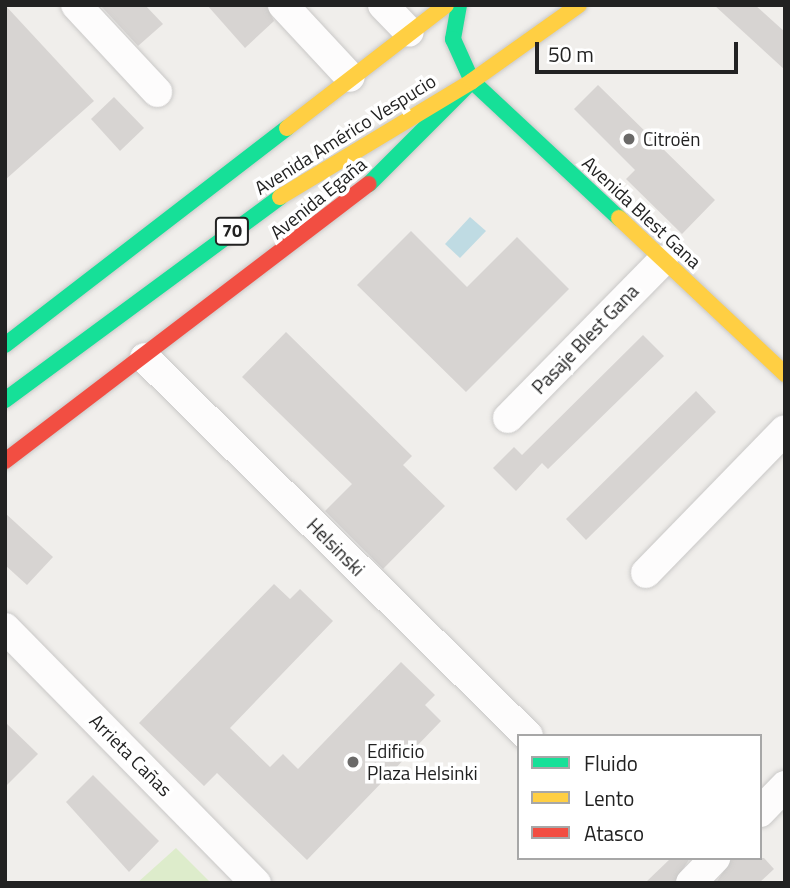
<!DOCTYPE html>
<html>
<head>
<meta charset="utf-8">
<style>
	body { margin:0 }
	#map { position:relative; width:790px; height:888px; overflow:hidden; background:#f0eeeb; font-family:"Titillium Web",sans-serif }
	div>[style] { position:absolute }
	[style*='--x'] { left:calc(var(--x)*1px); top:calc(var(--y)*1px); width:calc(var(--w)*1px); rotate:calc(var(--a)*1deg) }
	.grass>* { inset:0; background:#ddeccb }
	.water>* { inset:0; background:#bfdbe3 }
	.building>* { inset:0; background:#d7d4d2 }
	.roads { filter:drop-shadow(0 0 2px #c9c8c7) drop-shadow(0 0 2px #c9c8c7) }
	.street>* { height:30px; margin:-15px; padding:0 15px; transform-origin:15px; border-radius:15px; background:#fdfcfc }
	.fast>* { height:16px; margin:-8px; padding:0 8px; transform-origin:8px; border-radius:8px; background:#16e098 }
	.slow>* { height:16px; margin:-8px; padding:0 8px; transform-origin:8px; border-radius:8px; background:#ffcf43 }
	.jam>* { height:16px; margin:-8px; padding:0 8px; transform-origin:8px; border-radius:8px; background:#f24e42 }
	.dots>* { width:19px; height:19px; translate:-50% -50%; box-sizing:border-box; border:4px solid #fff; border-radius:50% }
	span { translate:-50% -50%; white-space:nowrap; text-align:center; line-height:1.15; -webkit-text-stroke:7px #fff; paint-order:stroke }
	.shield-label span { padding:2px 5px; background:#fff; border:2px solid; border-radius:5px; -webkit-text-stroke-width:0 }
	.shield-label { font-size:18px; color:#222; font-weight:700 }
	.street-label { font-size:19px; color:#222 }
	.poi-label { font-size:19px; color:#222 }
	.left { translate:0 -50%; text-align:left }
	.frame { position:absolute; inset:0; border:7px solid #222; pointer-events:none }
	.legend { position:absolute; left:517px; top:734px; width:245px; height:126px; box-sizing:border-box; background:#fff; border:2px solid #a7a7a7; margin:0; padding:9px 12px; list-style:none; font-size:21px; color:#222 }
	.legend li { display:flex; align-items:center; gap:14px; height:35px }
	.legend b { width:35px; border:2px solid #a7a7a7 }
	.scale { position:absolute; left:535px; top:42px; width:203px; height:32px; box-sizing:border-box; border:4px solid #222; border-top:0; padding-left:9px; font-size:21px; line-height:24px; white-space:nowrap; color:#222; -webkit-text-stroke:5px #fff; paint-order:stroke }
</style>
</head>
<body>
<div id="map">
	<div class="grass">
		<div style="clip-path:polygon(176px 848px,211px 883px,137px 883px)"></div>
	</div>
	<div class="water">
		<div style="clip-path:polygon(470px 217px,486px 231px,460px 258px,445px 244px)"></div>
	</div>
	<div class="building">
		<div style="clip-path:polygon(5px 5px,94px 101px,5px 180px)"></div>
		<div style="clip-path:polygon(100px 5px,145px 5px,163px 24px,138px 46px)"></div>
		<div style="clip-path:polygon(207px 5px,266px 5px,274px 21px,245px 48px)"></div>
		<div style="clip-path:polygon(714px 5px,755px 5px,785px 32px,785px 70px)"></div>
		<div style="clip-path:polygon(598px 85px,715px 200px,682px 234px,626px 179px,635px 170px,574px 109px)"></div>
		<div style="clip-path:polygon(114px 97px,144px 128px,120px 151px,91px 119px)"></div>
		<div style="clip-path:polygon(411px 231px,467px 287px,517px 237px,569px 289px,466px 392px,357px 285px)"></div>
		<div style="clip-path:polygon(286px 332px,412px 456px,403px 465px,445px 506px,383px 569px,325px 511px,352px 484px,242px 377px)"></div>
		<div style="clip-path:polygon(643px 335px,664px 356px,548px 469px,542px 463px,516px 491px,493px 468px,514px 447px,522px 455px)"></div>
		<div style="clip-path:polygon(696px 391px,716px 412px,586px 540px,566px 519px)"></div>
		<div style="clip-path:polygon(5px 513px,53px 557px,27px 585px,5px 565px)"></div>
		<div style="clip-path:polygon(274px 584px,290px 599px,300px 589px,333px 621px,230px 728px,270px 767px,283px 754px,298px 769px,401px 662px,435px 695px,425px 705px,441px 721px,307px 860px,217px 773px,204px 786px,139px 723px)"></div>
		<div style="clip-path:polygon(5px 722px,38px 754px,5px 787px)"></div>
		<div style="clip-path:polygon(93px 775px,159px 841px,129px 872px,66px 802px)"></div>
		<div style="clip-path:polygon(671px 858px,690px 858px,674px 883px,645px 883px)"></div>
		<div style="clip-path:polygon(732px 858px,764px 858px,774px 869px,759px 883px,716px 883px)"></div>
	</div>
	<div class="roads">
		<div class="street">
			<div style="--x:76;--y:5;--w:119;--a:47"></div>
			<div style="--x:283;--y:5;--w:98;--a:47.1"></div>
			<div style="--x:383;--y:5;--w:37;--a:46"></div>
			<div style="--x:145;--y:358;--w:538;--a:44.62"></div>
			<div style="--x:508;--y:418;--w:221;--a:-45.5"></div>
			<div style="--x:646;--y:573;--w:199;--a:-45.8"></div>
			<div style="--x:5;--y:628;--w:358;--a:45.5"></div>
			<div style="--x:760;--y:812;--w:36;--a:-46"></div>
			<div style="--x:691;--y:883;--w:35;--a:-46"></div>
		</div>
		<div class="fast">
			<div style="--x:459;--y:5;--w:35;--a:100"></div>
			<div style="--x:453;--y:39;--w:46;--a:65.7"></div>
			<div style="--x:369;--y:184;--w:146;--a:-45"></div>
			<div style="--x:472;--y:81;--w:201;--a:43"></div>
			<div style="--x:5;--y:345;--w:356;--a:-37.6"></div>
			<div style="--x:5;--y:400;--w:342;--a:-36.4"></div>
		</div>
		<div class="slow">
			<div style="--x:287;--y:128;--w:201;--a:-37.7"></div>
			<div style="--x:280;--y:197;--w:224;--a:-31.1"></div>
			<div style="--x:472;--y:81;--w:131;--a:-35.4"></div>
			<div style="--x:619;--y:218;--w:228;--a:43.2"></div>
		</div>
		<div class="jam">
			<div style="--x:5;--y:461;--w:457;--a:-37.3"></div>
		</div>
	</div>
	<div class="dots">
		<div style="left:629px;top:139px;background:#6a6968"></div>
		<div style="left:353px;top:762px;background:#6a6968"></div>
	</div>
	<div class="shield-label">
		<span style="left:232px;top:231px">70</span>
	</div>
	<div class="street-label">
		<span style="left:345px;top:134px;rotate:-32deg">Avenida Américo Vespucio</span>
		<span style="left:318px;top:198px;rotate:-39deg">Avenida Egaña</span>
		<span style="left:642px;top:212px;rotate:43deg">Avenida Blest Gana</span>
		<span style="left:585px;top:339px;rotate:-46deg">Pasaje Blest Gana</span>
		<span style="left:336px;top:547px;rotate:45deg">Helsinski</span>
		<span style="left:131px;top:755px;rotate:45deg">Arrieta Cañas</span>
	</div>
	<div class="poi-label">
		<span class="left" style="left:643px;top:139px">Citroën</span>
		<span class="left" style="left:367px;top:762px">Edificio<br>Plaza Helsinki</span>
	</div>
	<div class="frame"></div>
	<ul class="legend">
	<li><b style="height:9px;background:#16e098"></b>Fluido</li>
	<li><b style="height:9px;background:#ffcf43"></b>Lento</li>
	<li><b style="height:9px;background:#f24e42"></b>Atasco</li>
	</ul>
	<div class="scale">50 m</div>
</div>
</body>
</html>
